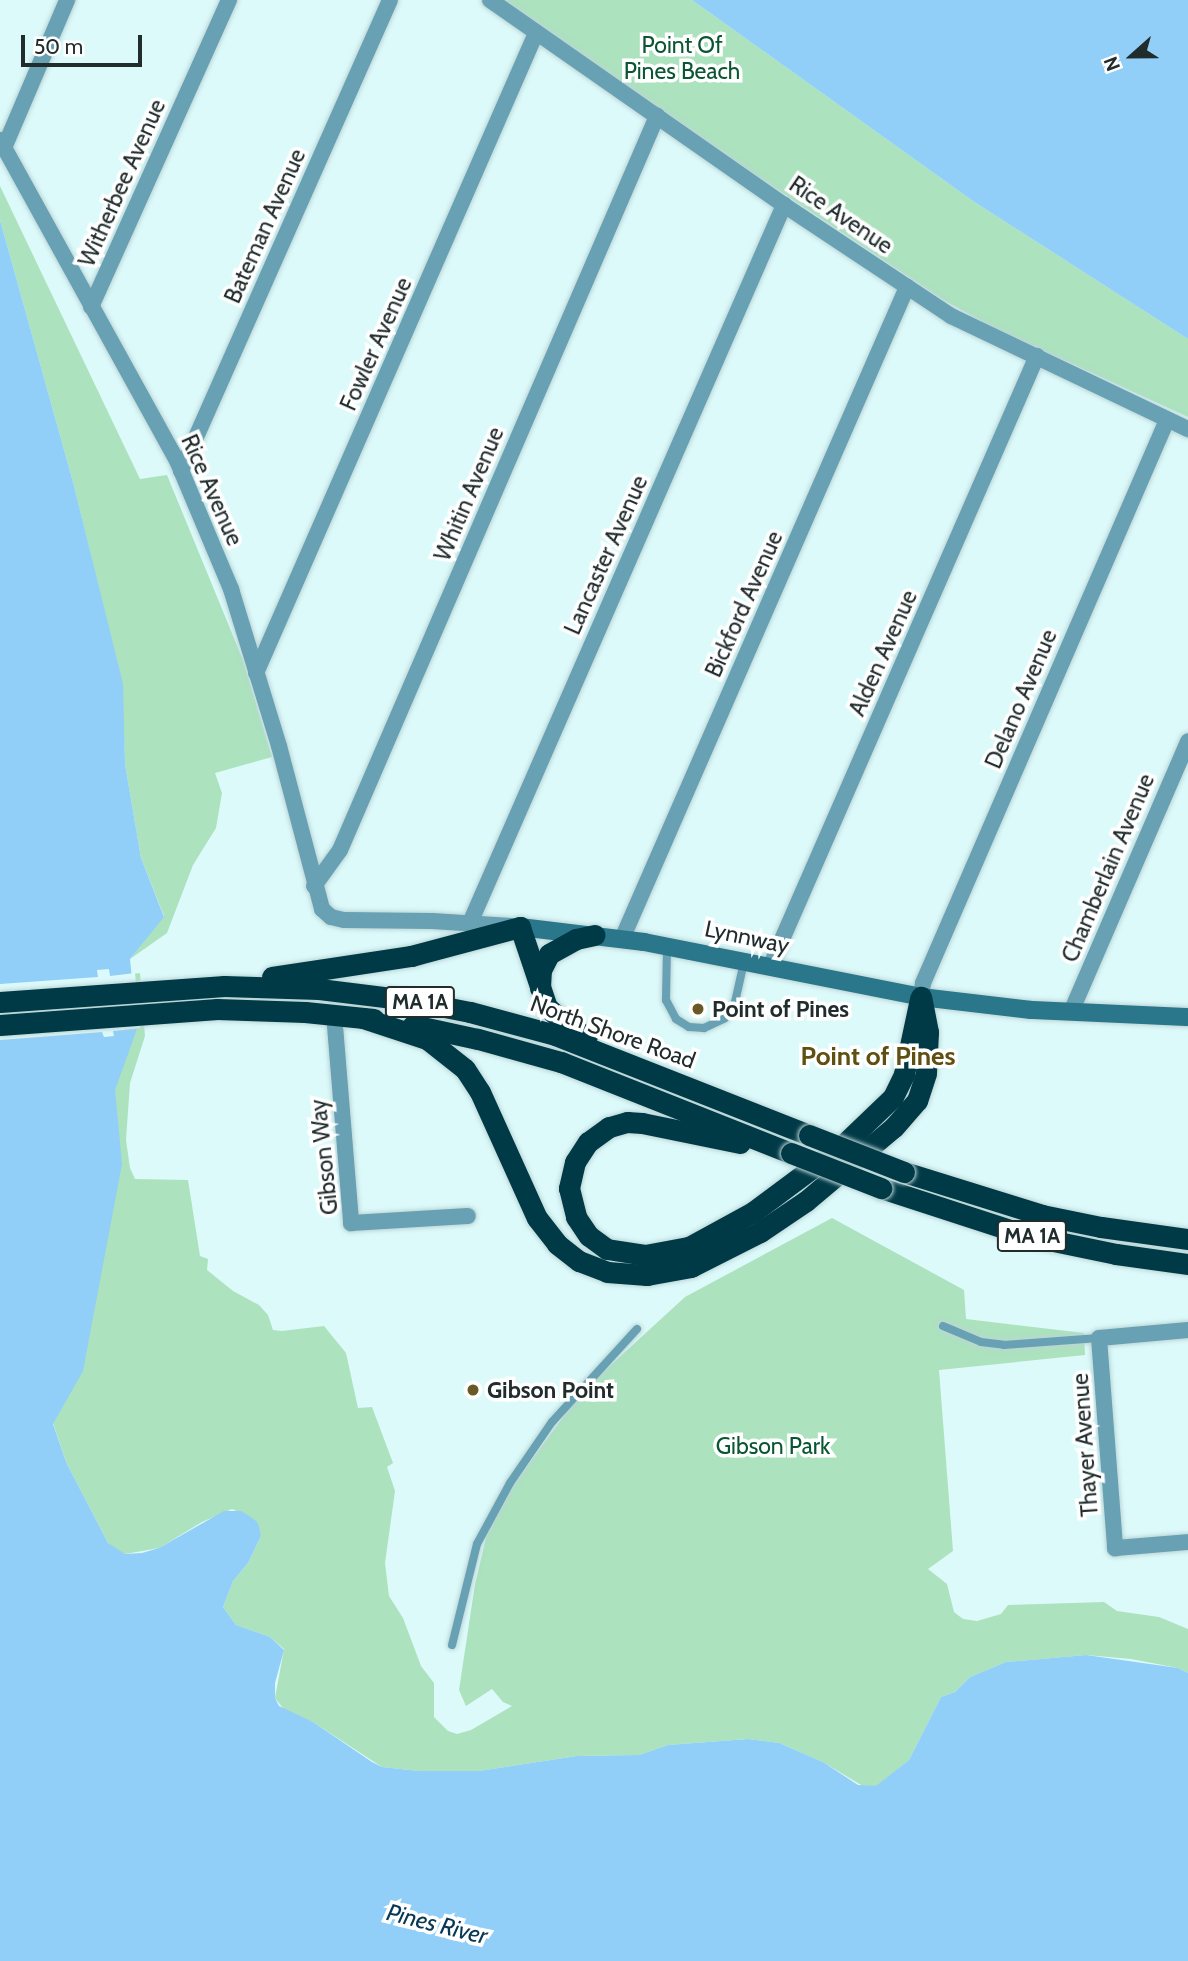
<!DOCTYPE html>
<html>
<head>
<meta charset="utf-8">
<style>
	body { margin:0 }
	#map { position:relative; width:1188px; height:1961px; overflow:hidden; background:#ddfafb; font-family:Cabin,sans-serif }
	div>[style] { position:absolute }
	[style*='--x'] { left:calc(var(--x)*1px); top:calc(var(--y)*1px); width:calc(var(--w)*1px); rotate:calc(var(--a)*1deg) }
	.green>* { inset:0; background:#ace2be }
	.water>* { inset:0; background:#91cef8 }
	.pier>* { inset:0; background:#ddfafb }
	.roads { filter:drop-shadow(0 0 2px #bbd5d6) drop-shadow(0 0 2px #bbd5d6) }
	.lane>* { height:8px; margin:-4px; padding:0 4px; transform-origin:4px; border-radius:4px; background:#67a1b3 }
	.street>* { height:16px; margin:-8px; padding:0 8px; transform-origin:8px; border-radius:8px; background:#67a1b3 }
	.secondary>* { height:18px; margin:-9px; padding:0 9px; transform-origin:9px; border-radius:9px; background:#2a768a }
	.highway>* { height:21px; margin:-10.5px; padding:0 10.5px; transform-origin:10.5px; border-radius:10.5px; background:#003a47 }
	.bridges { filter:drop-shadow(0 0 2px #bbd5d6) drop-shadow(0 0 2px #bbd5d6) }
	.highway-bridge>* { height:21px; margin:-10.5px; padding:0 10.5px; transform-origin:10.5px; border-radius:10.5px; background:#003a47 }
	.dots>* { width:19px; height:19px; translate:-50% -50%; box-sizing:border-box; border:4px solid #fff; border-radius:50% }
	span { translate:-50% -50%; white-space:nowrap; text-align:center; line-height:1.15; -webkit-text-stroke:7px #fff; paint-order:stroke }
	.shield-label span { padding:2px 5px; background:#fff; border:2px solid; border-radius:5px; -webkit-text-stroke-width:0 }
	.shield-label { font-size:21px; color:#212c2d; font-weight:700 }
	.park-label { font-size:23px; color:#0a5632 }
	.street-label { font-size:23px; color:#212c2d }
	.poi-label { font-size:23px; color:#212c2d; font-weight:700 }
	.left { translate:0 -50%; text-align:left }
	.water-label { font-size:24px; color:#073854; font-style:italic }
	.quarter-label { font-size:26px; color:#5f4f11; font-weight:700 }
	.north { position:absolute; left:1097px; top:21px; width:70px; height:70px; -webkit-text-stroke:5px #fff; paint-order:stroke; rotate:249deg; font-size:19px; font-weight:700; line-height:28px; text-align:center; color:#212c2d }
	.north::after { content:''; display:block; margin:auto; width:24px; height:32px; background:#212c2d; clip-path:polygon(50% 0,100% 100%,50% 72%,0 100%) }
	.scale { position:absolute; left:21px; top:35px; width:121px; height:32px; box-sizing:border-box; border:4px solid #212c2d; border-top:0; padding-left:9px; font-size:21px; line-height:24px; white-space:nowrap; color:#212c2d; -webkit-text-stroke:5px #fff; paint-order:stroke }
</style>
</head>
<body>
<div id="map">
	<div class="green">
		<div style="clip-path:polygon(503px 0,692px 0,973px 201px,1188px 339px,1188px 417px,1000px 331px,945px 301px,760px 178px)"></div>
		<div style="clip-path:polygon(0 186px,140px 479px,167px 475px,243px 660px,272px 757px,215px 773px,222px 793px,216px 828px,193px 865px,167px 933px,130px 959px,164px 916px,141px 858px,125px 764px,122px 684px,73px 482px,0 220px)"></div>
		<div style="clip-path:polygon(140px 973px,145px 1036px,130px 1083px,126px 1140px,130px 1168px,135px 1179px,188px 1180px,200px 1256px,208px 1259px,207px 1270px,233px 1291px,259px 1305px,268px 1315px,273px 1330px,282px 1331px,324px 1326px,346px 1353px,358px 1408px,372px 1407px,393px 1463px,387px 1467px,395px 1491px,385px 1563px,389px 1596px,403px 1618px,421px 1666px,434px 1683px,434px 1717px,448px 1731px,457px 1734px,471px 1730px,512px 1706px,503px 1702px,492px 1689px,466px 1706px,459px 1690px,475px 1584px,488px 1529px,512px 1487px,566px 1413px,601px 1374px,685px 1297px,832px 1218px,964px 1290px,966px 1319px,1084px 1333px,1085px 1355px,939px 1370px,953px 1551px,928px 1569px,947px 1584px,954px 1612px,963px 1619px,977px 1621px,1001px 1614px,1008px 1605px,1104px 1602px,1117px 1611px,1159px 1617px,1188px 1629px,1188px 1673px,1178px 1668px,1131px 1659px,1086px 1655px,1006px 1662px,970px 1677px,955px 1692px,941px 1697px,909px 1760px,877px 1786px,866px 1788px,823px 1762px,779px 1743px,748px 1739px,668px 1745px,639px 1755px,577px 1756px,479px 1771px,419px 1771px,382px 1767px,313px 1722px,286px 1712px,275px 1698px,284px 1649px,270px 1637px,236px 1625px,223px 1607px,233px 1581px,248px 1563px,261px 1536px,251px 1517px,232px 1509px,202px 1522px,159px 1548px,125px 1554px,116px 1550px,108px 1543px,66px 1462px,48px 1408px,114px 976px)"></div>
	</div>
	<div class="water">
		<div style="clip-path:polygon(692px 0,1188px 0,1188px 339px,973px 201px)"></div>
		<div style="clip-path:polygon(0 220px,73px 482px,123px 684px,125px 764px,141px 858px,164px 917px,130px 959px,137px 1029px,115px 1090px,122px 1164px,83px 1371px,53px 1424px,66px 1462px,108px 1543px,125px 1554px,142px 1553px,159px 1548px,224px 1511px,241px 1511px,251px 1517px,258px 1523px,261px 1536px,248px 1563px,233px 1581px,223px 1607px,236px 1625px,270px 1637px,284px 1650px,275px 1683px,275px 1698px,279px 1706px,313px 1722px,372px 1762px,382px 1767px,419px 1771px,479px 1771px,577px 1756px,639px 1755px,668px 1745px,748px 1739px,779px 1743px,823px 1762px,858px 1785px,876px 1786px,909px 1760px,941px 1697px,955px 1692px,970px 1677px,1006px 1662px,1086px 1655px,1178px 1668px,1188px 1673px,1188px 1961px,0 1961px)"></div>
	</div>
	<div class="pier">
		<div style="clip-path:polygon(109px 969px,110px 976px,135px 973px,140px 1028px,113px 1031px,114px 1036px,104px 1037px,102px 1032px,0 1040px,0 984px,98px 977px,97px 970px)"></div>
	</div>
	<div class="roads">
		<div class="lane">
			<div style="--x:667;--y:947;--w:53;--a:91.1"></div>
			<div style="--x:666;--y:1000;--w:21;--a:62"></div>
			<div style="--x:676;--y:1019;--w:15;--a:32"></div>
			<div style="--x:689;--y:1027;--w:15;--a:4"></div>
			<div style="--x:704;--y:1028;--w:23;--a:-25"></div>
			<div style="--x:725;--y:1018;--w:19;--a:-58"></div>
			<div style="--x:735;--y:1002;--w:41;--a:-77.3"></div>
			<div style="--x:943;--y:1326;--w:41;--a:22.8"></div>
			<div style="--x:981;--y:1342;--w:23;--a:7"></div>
			<div style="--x:1004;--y:1345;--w:95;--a:-4.2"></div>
			<div style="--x:452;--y:1645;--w:104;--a:-76.1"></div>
			<div style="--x:477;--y:1544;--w:69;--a:-61.6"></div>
			<div style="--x:510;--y:1483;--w:74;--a:-55.5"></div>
			<div style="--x:552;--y:1422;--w:126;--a:-47.6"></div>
		</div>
		<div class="street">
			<div style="--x:490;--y:0;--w:358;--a:34.9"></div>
			<div style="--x:784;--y:205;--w:201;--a:33.6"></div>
			<div style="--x:951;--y:316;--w:263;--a:25.5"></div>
			<div style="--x:0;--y:140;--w:369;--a:61.1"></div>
			<div style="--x:178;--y:463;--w:137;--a:67.2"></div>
			<div style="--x:231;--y:589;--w:164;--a:73"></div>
			<div style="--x:279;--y:746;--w:169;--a:75.2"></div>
			<div style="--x:322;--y:909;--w:12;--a:42"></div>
			<div style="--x:331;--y:917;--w:13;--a:13"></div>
			<div style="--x:344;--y:920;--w:88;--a:0.7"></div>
			<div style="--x:432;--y:921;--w:79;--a:3.6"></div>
			<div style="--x:4;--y:148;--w:161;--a:-66.9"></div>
			<div style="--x:91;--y:307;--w:337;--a:-65.8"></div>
			<div style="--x:181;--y:471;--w:515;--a:-66.07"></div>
			<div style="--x:256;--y:673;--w:699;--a:-66.37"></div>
			<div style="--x:314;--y:886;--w:44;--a:-54.2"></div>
			<div style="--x:340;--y:850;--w:800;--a:-66.64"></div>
			<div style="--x:470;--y:923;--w:784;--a:-66.38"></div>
			<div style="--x:622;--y:939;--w:712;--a:-66.39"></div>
			<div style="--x:770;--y:967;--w:667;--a:-66.4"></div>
			<div style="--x:921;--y:997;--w:14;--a:-82"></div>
			<div style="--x:923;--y:983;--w:614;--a:-66.57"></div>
			<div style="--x:1071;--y:1012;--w:295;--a:-66.6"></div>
			<div style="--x:334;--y:1014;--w:210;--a:85.3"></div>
			<div style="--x:351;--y:1223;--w:117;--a:-3.4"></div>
			<div style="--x:1188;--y:1330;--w:89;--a:174.9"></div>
			<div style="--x:1099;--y:1338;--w:211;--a:85.6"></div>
			<div style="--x:1115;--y:1548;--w:73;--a:-4.7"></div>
		</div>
		<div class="secondary">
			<div style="--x:520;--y:927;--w:125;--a:6.9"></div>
			<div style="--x:644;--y:942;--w:282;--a:11.2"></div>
			<div style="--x:921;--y:997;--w:111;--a:6.7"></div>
			<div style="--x:1031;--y:1010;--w:157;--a:2.6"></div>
		</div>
		<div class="highway">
			<div style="--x:272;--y:977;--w:141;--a:-8.6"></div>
			<div style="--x:411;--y:956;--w:113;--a:-14.9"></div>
			<div style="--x:520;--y:927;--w:84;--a:71.4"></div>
			<div style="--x:547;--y:1007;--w:27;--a:42"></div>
			<div style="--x:567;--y:1025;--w:23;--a:31"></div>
			<div style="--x:540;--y:988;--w:18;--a:-87"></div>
			<div style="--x:541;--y:970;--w:18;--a:-63"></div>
			<div style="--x:549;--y:954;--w:31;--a:-29"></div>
			<div style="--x:576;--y:939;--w:19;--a:-12"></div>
			<div style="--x:0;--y:1002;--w:225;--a:-4.1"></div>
			<div style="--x:224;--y:986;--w:95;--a:1.8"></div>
			<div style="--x:319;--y:989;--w:91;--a:7"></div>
			<div style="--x:409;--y:1000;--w:62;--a:11.1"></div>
			<div style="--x:470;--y:1012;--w:88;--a:15.1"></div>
			<div style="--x:555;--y:1035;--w:273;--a:21.5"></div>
			<div style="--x:363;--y:1018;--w:67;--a:18.2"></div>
			<div style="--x:427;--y:1039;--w:48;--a:38.3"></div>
			<div style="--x:465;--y:1069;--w:27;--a:57"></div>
			<div style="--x:480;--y:1092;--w:138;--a:65.7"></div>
			<div style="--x:537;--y:1218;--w:33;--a:52"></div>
			<div style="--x:557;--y:1244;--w:28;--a:38"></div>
			<div style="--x:579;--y:1261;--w:30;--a:21"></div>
			<div style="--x:607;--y:1272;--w:40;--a:4.3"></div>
			<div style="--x:647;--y:1275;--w:45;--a:-10.3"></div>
			<div style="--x:691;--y:1267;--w:77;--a:-26.9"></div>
			<div style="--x:760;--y:1232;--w:55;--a:-34"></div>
			<div style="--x:806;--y:1201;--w:115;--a:-40.1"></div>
			<div style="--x:894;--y:1127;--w:35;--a:-49"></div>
			<div style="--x:917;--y:1101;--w:29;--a:-72"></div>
			<div style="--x:926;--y:1073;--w:41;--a:-87.2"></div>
			<div style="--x:928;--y:1032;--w:36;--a:-101"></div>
			<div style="--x:0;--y:1025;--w:218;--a:-4.2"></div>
			<div style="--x:217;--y:1009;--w:88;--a:2"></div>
			<div style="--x:305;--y:1012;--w:69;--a:5.8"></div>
			<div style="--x:413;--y:1025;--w:66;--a:12.2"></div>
			<div style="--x:478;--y:1039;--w:86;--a:15.5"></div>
			<div style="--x:561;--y:1062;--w:247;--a:21.6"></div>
			<div style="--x:740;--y:1143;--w:100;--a:-168.5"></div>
			<div style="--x:642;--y:1123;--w:15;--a:-176"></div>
			<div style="--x:627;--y:1122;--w:19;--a:164"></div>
			<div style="--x:609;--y:1127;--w:26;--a:144"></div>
			<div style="--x:588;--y:1142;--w:24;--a:123"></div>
			<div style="--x:575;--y:1162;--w:27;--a:103"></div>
			<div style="--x:569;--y:1188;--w:30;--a:76"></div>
			<div style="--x:576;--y:1217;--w:23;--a:56"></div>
			<div style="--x:589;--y:1236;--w:22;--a:36"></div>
			<div style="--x:607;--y:1249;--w:38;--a:9"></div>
			<div style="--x:645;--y:1255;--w:45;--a:-10.3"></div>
			<div style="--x:689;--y:1247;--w:73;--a:-28.7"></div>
			<div style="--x:753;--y:1212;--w:112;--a:-36.7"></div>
			<div style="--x:843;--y:1145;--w:69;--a:-43.8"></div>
			<div style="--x:893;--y:1097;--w:25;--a:-64"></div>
			<div style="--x:904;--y:1074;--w:77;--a:-78"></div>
			<div style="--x:904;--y:1172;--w:145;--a:17.3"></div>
			<div style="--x:1042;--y:1215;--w:60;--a:11.5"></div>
			<div style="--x:1101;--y:1227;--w:88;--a:7.9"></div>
			<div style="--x:881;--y:1188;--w:156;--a:18"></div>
			<div style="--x:1029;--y:1236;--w:89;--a:11.7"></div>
			<div style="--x:1116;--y:1254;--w:73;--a:7.9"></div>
		</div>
	</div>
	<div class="bridges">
		<div class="highway-bridge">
			<div style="--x:809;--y:1135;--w:102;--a:21.3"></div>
			<div style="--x:791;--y:1153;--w:97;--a:21.3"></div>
		</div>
	</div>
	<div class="dots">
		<div style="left:698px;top:1009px;background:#685926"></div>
		<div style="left:473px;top:1390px;background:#685926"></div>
	</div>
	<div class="shield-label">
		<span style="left:420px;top:1002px">MA 1A</span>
		<span style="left:1032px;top:1236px">MA 1A</span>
	</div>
	<div class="park-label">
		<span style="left:682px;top:58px">Point Of<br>Pines Beach</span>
		<span style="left:773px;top:1446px">Gibson Park</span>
	</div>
	<div class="street-label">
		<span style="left:122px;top:183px;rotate:-66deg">Witherbee Avenue</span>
		<span style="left:841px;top:215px;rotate:34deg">Rice Avenue</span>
		<span style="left:265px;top:226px;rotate:-66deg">Bateman Avenue</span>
		<span style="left:376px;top:344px;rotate:-66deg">Fowler Avenue</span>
		<span style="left:212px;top:490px;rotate:66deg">Rice Avenue</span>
		<span style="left:469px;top:494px;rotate:-67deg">Whitin Avenue</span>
		<span style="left:606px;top:555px;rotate:-66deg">Lancaster Avenue</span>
		<span style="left:744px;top:604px;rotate:-66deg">Bickford Avenue</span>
		<span style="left:883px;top:653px;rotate:-66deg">Alden Avenue</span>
		<span style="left:1021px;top:699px;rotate:-67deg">Delano Avenue</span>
		<span style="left:1108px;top:868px;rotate:-67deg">Chamberlain Avenue</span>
		<span style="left:747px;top:937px;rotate:12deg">Lynnway</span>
		<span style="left:613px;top:1032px;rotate:20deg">North Shore Road</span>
		<span style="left:324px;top:1157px;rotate:-96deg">Gibson Way</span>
		<span style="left:1085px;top:1445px;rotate:-94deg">Thayer Avenue</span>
	</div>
	<div class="poi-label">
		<span class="left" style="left:712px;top:1009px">Point of Pines</span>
		<span class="left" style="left:487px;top:1390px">Gibson Point</span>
	</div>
	<div class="water-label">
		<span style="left:437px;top:1924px;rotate:14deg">Pines River</span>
	</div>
	<div class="quarter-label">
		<span style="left:878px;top:1057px">Point of Pines</span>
	</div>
	<div class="north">N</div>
	<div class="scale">50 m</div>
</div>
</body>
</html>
